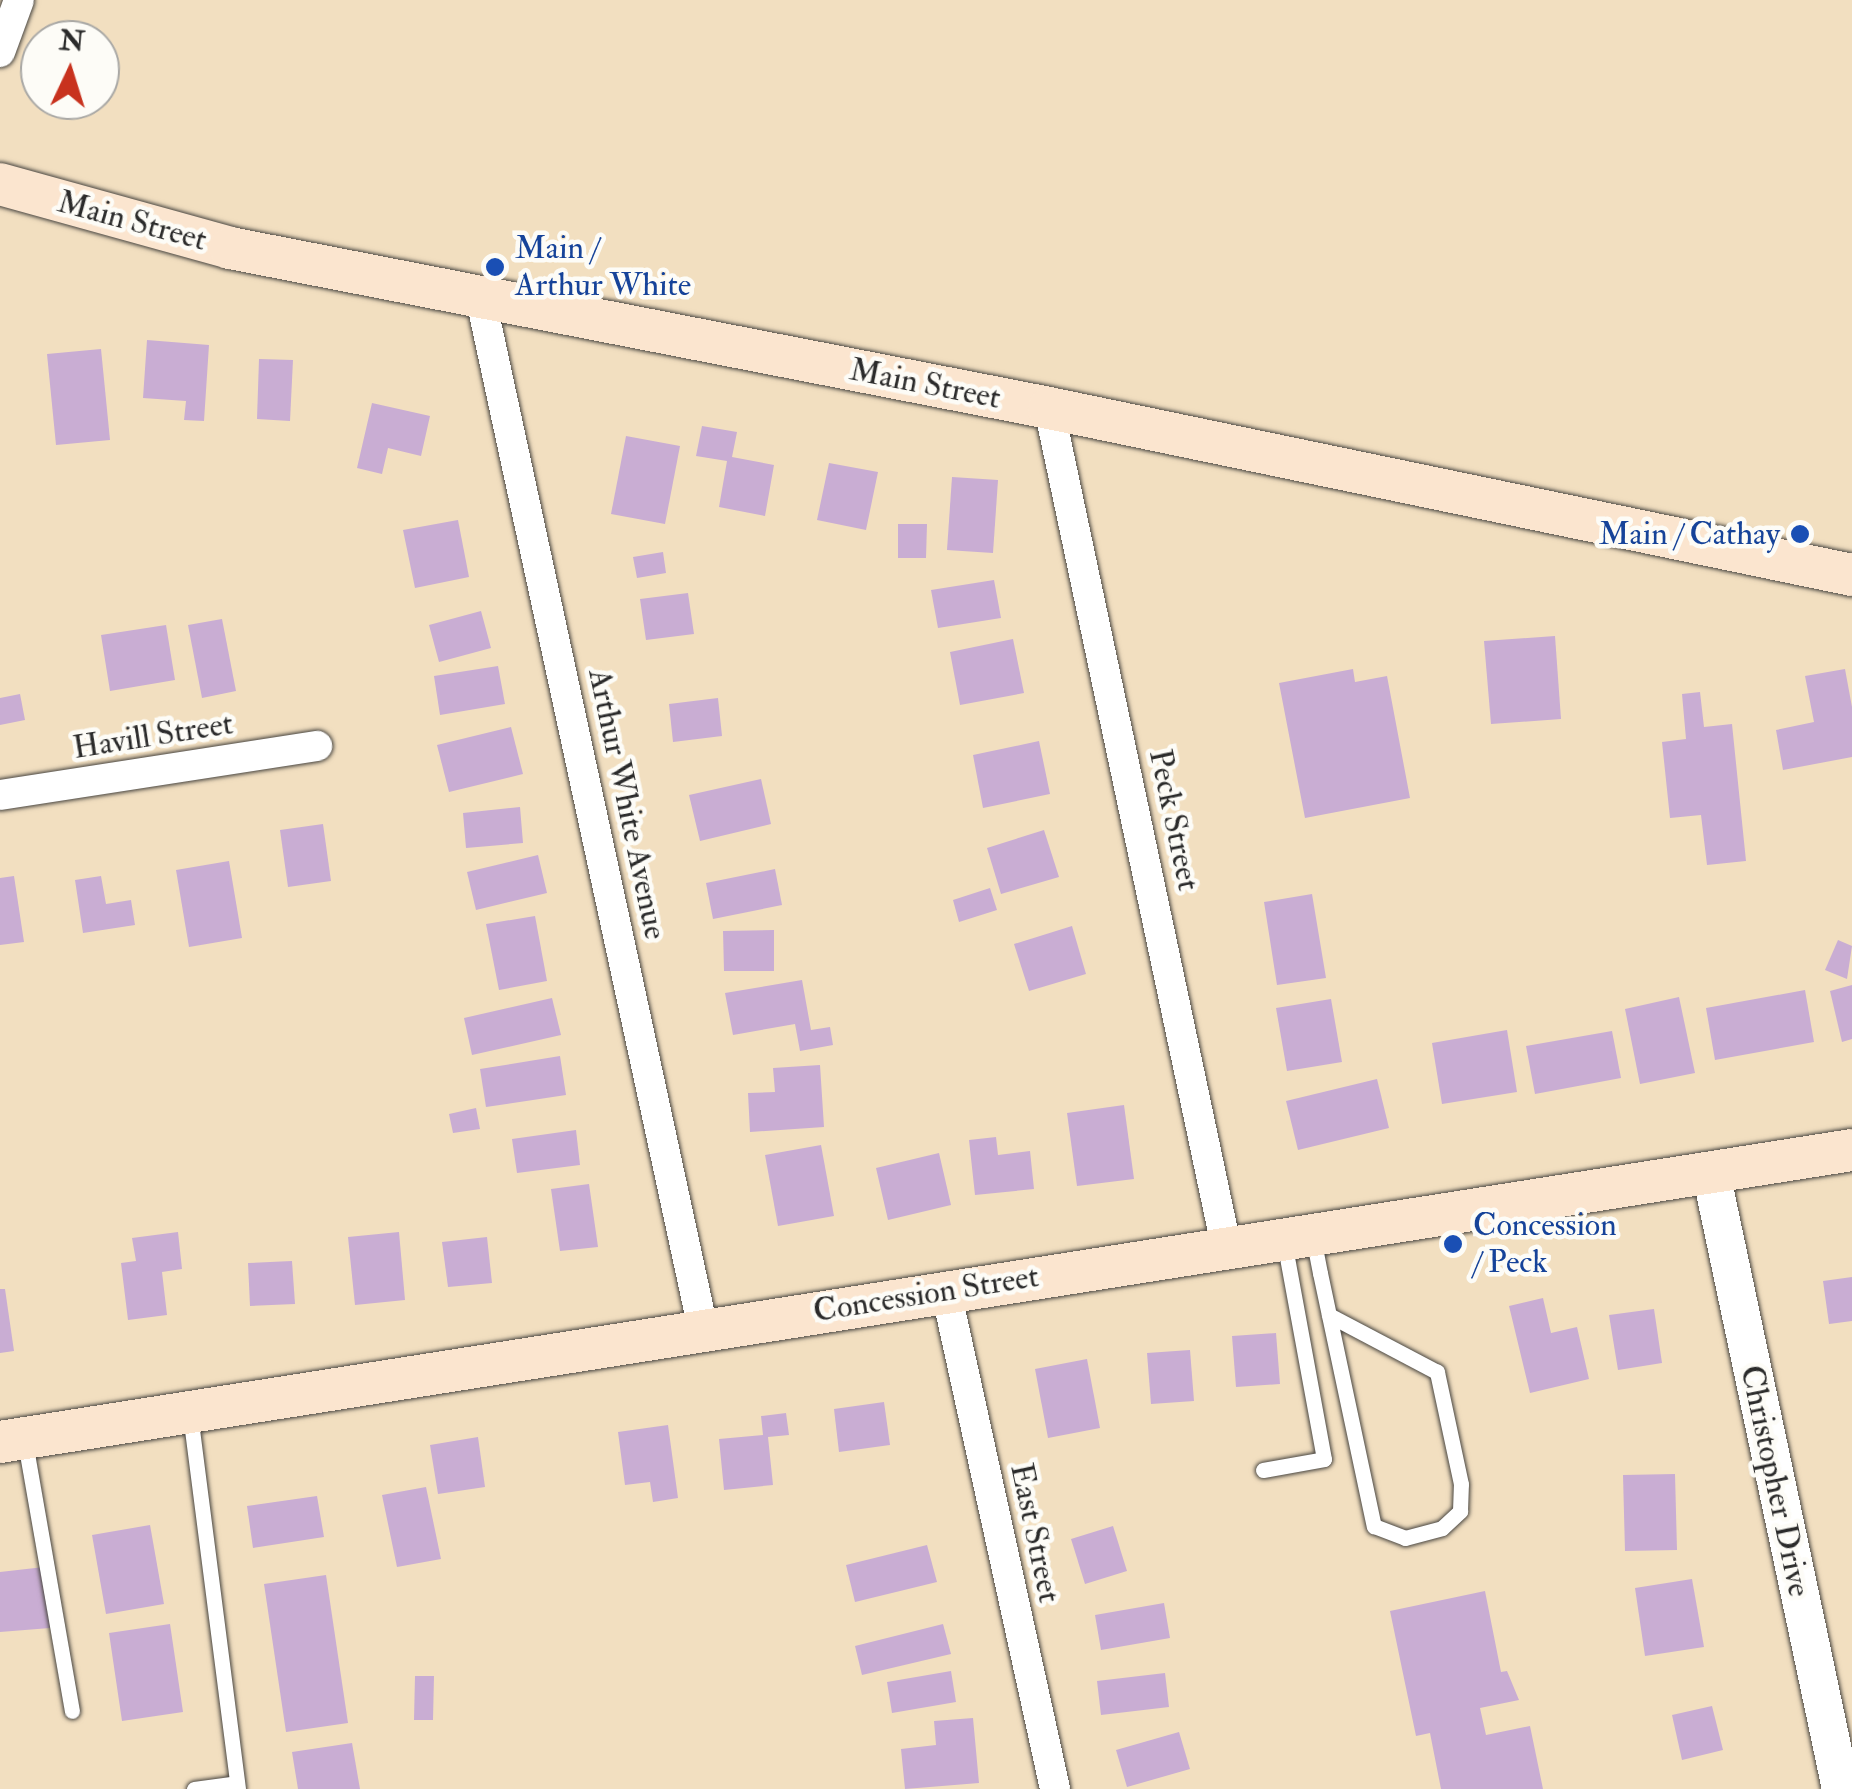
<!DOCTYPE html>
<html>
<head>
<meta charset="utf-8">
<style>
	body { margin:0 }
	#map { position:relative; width:1852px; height:1789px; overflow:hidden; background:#f2dfc0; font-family:"IM FELL Double Pica",serif }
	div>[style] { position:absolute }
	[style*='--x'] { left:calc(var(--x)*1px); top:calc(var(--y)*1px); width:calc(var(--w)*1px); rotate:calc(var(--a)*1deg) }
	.building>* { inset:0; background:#c9add3 }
	.roads { filter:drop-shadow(0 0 2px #494641) drop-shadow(0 0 2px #494641) }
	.service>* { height:15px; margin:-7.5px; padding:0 7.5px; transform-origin:7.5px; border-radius:7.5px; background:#fff }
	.minor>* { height:30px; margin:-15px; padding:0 15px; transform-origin:15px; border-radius:15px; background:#fff }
	.tertiary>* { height:38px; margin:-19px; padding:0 19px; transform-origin:19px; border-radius:19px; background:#fff }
	.secondary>* { height:42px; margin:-21px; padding:0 21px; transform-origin:21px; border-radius:21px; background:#fbe5cf }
	.dots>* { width:28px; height:28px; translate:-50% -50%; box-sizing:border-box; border:5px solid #fdfcf7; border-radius:50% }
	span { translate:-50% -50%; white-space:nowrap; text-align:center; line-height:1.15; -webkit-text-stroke:9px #fdfcf7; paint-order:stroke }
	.street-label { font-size:32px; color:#2b2b2b }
	.transit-label { font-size:32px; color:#164399 }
	.left { translate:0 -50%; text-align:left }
	.right { translate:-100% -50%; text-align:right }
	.north { position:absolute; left:20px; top:20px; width:100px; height:100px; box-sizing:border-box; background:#fdfcf7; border:2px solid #a9a8a5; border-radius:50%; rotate:4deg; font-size:28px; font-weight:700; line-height:40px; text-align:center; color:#2b2b2b }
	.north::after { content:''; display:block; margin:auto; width:35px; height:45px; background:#c8321e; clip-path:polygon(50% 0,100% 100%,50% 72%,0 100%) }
</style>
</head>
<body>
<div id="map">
	<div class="building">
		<div style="clip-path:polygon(147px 340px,209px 345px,204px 421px,184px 420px,186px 401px,143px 398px)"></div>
		<div style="clip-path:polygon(101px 349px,110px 440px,56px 445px,47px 354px)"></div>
		<div style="clip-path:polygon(259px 359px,293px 360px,290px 421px,257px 419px)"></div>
		<div style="clip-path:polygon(372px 403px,430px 416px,421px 456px,388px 448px,382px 474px,357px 468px)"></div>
		<div style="clip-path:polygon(702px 426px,737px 432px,732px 457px,774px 465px,765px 516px,719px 507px,727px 461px,696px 456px)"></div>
		<div style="clip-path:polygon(626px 436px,680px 446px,665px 524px,611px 514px)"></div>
		<div style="clip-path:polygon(829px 463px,878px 472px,866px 530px,817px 520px)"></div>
		<div style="clip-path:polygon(952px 477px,998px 480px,993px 553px,947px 550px)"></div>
		<div style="clip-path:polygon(458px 520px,469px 577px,415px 588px,403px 530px)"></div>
		<div style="clip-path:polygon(898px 524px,927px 524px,926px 558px,898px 558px)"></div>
		<div style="clip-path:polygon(663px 552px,666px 573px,637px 578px,633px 557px)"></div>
		<div style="clip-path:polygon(994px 580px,1001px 618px,938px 628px,931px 590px)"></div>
		<div style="clip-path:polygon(688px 593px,694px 634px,646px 640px,640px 599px)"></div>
		<div style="clip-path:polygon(481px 611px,491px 648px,439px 662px,429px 625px)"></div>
		<div style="clip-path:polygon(222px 619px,236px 691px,202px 698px,188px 625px)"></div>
		<div style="clip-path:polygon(166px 625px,175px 680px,110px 691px,101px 635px)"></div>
		<div style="clip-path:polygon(1555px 636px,1561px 719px,1491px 724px,1484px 641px)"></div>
		<div style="clip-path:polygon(1013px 639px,1024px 693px,960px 705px,950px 652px)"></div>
		<div style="clip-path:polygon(498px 666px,505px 704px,440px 715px,434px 676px)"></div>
		<div style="clip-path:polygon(1353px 669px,1355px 682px,1387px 676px,1410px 798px,1305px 818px,1279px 683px)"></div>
		<div style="clip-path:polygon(1845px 669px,1852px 707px,1852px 757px,1783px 770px,1776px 730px,1814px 722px,1805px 676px)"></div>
		<div style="clip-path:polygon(1700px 692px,1704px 727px,1732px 724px,1746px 861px,1707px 865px,1701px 815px,1670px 818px,1662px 742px,1686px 739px,1682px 694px)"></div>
		<div style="clip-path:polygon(20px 694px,25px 720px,0 725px,0 698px)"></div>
		<div style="clip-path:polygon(718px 698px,722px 736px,673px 742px,669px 704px)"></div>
		<div style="clip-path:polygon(511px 727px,523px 774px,449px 792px,437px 745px)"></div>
		<div style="clip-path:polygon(1039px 741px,1050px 794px,983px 808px,973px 755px)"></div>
		<div style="clip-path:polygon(761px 779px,771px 824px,700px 841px,689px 795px)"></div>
		<div style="clip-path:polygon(520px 807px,523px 843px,466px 848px,463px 813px)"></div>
		<div style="clip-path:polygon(323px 824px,331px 881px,288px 887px,280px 830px)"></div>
		<div style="clip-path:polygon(1044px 830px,1059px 877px,1001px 894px,987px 848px)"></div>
		<div style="clip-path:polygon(538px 855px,547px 893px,476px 910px,467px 872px)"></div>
		<div style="clip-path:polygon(229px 861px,242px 938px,189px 947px,176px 870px)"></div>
		<div style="clip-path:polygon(775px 869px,782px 905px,713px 919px,706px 883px)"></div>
		<div style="clip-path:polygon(14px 876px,24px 942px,0 945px,0 878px)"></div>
		<div style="clip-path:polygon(101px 876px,106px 904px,131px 900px,135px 925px,83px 933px,75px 880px)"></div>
		<div style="clip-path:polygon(990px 888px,997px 910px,959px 922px,953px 900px)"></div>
		<div style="clip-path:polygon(1312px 894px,1326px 978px,1277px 985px,1264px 902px)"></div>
		<div style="clip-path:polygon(535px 916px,547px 981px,499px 990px,486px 924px)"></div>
		<div style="clip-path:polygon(1072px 926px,1086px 974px,1029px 991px,1014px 944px)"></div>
		<div style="clip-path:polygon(774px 930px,774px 971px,724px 971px,723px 931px)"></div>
		<div style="clip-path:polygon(1838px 940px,1852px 946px,1847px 979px,1825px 970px)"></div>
		<div style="clip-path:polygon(802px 980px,811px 1030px,830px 1027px,833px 1045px,800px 1051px,795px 1024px,733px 1035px,725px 993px)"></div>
		<div style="clip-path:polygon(1852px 985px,1852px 1039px,1842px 1042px,1830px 991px)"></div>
		<div style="clip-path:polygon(1805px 990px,1814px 1042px,1715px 1060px,1706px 1008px)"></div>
		<div style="clip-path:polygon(1679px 997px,1695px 1073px,1640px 1084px,1625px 1009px)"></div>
		<div style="clip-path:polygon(552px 998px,561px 1035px,472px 1055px,464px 1018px)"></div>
		<div style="clip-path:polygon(1331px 999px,1342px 1062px,1287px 1071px,1276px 1008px)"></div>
		<div style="clip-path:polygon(1507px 1030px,1517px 1092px,1442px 1104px,1432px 1043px)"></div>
		<div style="clip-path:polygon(1612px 1031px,1621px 1078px,1535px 1094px,1526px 1046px)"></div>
		<div style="clip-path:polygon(560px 1056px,566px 1095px,486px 1107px,480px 1069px)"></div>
		<div style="clip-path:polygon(820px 1065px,824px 1127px,750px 1132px,748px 1093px,775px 1092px,773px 1068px)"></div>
		<div style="clip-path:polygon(1377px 1079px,1389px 1128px,1298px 1150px,1286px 1101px)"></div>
		<div style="clip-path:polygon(1124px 1105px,1134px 1179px,1077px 1186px,1067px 1113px)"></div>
		<div style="clip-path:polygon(476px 1108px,480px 1129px,453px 1133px,449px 1114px)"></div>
		<div style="clip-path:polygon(576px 1130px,580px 1165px,517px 1173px,512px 1139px)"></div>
		<div style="clip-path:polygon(996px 1137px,998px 1155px,1030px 1151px,1034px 1189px,975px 1195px,969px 1140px)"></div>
		<div style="clip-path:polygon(821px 1145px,834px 1216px,778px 1226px,765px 1155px)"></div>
		<div style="clip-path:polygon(939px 1153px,951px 1205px,888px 1220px,876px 1168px)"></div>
		<div style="clip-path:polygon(589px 1184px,598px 1247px,560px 1251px,551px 1189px)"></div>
		<div style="clip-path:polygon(178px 1232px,182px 1269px,162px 1272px,167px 1315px,128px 1320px,121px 1263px,136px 1261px,132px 1238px)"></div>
		<div style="clip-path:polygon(399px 1232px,405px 1300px,355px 1305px,348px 1237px)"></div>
		<div style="clip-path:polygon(487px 1237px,492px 1283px,448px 1287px,442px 1242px)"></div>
		<div style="clip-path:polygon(292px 1261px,295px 1304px,250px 1306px,248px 1263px)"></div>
		<div style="clip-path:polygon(1852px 1277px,1852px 1321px,1829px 1324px,1823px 1281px)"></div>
		<div style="clip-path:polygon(0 1289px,5px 1289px,14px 1351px,0 1353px)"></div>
		<div style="clip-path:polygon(1543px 1298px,1551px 1333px,1577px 1327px,1589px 1379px,1530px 1393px,1509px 1306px)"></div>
		<div style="clip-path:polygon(1654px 1309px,1662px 1363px,1618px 1370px,1609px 1315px)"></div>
		<div style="clip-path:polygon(1276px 1333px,1280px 1384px,1236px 1387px,1232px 1336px)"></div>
		<div style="clip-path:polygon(1190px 1350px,1194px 1401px,1151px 1404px,1147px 1353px)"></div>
		<div style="clip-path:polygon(1087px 1359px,1100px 1428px,1048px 1438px,1035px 1369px)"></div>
		<div style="clip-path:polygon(884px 1402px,890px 1445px,839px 1452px,834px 1409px)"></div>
		<div style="clip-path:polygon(786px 1413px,789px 1435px,768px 1437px,773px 1485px,724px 1490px,719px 1439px,763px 1435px,761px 1416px)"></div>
		<div style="clip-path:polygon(668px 1425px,678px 1498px,653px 1502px,650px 1482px,625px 1485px,618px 1432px)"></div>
		<div style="clip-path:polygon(478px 1437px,485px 1487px,438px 1494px,430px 1445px)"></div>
		<div style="clip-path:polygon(1675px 1474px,1677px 1550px,1625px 1551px,1623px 1475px)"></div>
		<div style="clip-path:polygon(426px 1487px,441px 1559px,397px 1567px,382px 1495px)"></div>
		<div style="clip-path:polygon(317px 1496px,324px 1537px,253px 1548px,247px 1506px)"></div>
		<div style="clip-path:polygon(150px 1525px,164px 1604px,106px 1614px,92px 1535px)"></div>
		<div style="clip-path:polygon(1113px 1526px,1127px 1571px,1085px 1584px,1071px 1539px)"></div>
		<div style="clip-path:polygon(927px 1545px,937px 1582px,855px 1602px,846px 1565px)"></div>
		<div style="clip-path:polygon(44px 1567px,50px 1628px,0 1632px,0 1572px)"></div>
		<div style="clip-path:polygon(326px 1575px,348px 1723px,286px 1732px,264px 1584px)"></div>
		<div style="clip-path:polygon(1692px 1579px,1704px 1647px,1645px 1656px,1635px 1588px)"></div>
		<div style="clip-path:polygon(1485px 1591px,1501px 1672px,1507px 1671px,1519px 1700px,1480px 1708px,1486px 1735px,1530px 1726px,1543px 1789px,1441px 1789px,1430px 1733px,1416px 1736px,1390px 1611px)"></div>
		<div style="clip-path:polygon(1164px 1603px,1170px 1638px,1101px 1650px,1095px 1615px)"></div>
		<div style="clip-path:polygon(170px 1624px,183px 1712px,122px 1721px,109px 1633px)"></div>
		<div style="clip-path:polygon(943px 1624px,951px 1654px,862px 1675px,855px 1646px)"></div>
		<div style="clip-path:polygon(951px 1671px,956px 1702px,892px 1713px,887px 1682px)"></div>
		<div style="clip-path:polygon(1165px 1673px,1169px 1707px,1101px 1715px,1097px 1681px)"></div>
		<div style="clip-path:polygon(415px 1676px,434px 1676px,433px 1720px,414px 1720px)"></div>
		<div style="clip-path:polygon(1712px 1706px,1723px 1750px,1682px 1760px,1672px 1715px)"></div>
		<div style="clip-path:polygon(973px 1718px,979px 1783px,905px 1789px,901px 1749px,936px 1745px,934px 1721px)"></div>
		<div style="clip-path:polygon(1179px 1732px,1190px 1769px,1127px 1787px,1116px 1750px)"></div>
		<div style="clip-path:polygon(352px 1743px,360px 1789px,298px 1789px,292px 1752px)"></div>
	</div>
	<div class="roads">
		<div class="service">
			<div style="--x:1313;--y:1237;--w:37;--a:79"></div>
			<div style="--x:1320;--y:1273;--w:259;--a:78"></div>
			<div style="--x:1374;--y:1526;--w:33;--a:21"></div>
			<div style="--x:1405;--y:1538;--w:38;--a:-15"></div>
			<div style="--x:1442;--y:1528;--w:25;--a:-43"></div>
			<div style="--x:1460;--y:1511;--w:27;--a:-88"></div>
			<div style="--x:1461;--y:1484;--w:115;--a:-102.1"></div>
			<div style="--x:1437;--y:1372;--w:122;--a:-152.2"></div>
			<div style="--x:190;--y:1414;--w:378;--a:82.7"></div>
			<div style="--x:25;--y:1442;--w:273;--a:80.1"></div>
			<div style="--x:1263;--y:1470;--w:62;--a:-10.2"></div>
			<div style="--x:1324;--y:1459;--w:221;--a:-100.4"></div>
			<div style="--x:194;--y:1789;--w:43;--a:-7.9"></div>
		</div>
		<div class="minor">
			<div style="--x:0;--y:52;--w:55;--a:-69.9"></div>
			<div style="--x:480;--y:295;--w:1058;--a:77.83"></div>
			<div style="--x:1049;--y:408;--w:856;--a:78.07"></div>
			<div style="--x:0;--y:795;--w:321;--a:-8.8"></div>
			<div style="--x:946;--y:1291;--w:510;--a:77.65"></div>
		</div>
		<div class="tertiary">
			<div style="--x:1711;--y:1173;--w:630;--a:78.08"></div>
		</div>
		<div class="secondary">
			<div style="--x:0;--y:184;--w:239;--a:15.5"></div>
			<div style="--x:230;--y:248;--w:834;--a:11.05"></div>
			<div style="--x:1049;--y:408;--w:820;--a:11.75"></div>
			<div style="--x:0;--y:1442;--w:1875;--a:-8.96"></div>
		</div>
	</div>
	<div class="dots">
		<div style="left:495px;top:267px;background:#1a4fb4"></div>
		<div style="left:1800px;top:534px;background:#1a4fb4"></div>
		<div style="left:1453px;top:1244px;background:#1a4fb4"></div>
	</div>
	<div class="street-label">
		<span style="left:132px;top:221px;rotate:15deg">Main Street</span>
		<span style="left:925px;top:384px;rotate:11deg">Main Street</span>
		<span style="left:153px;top:736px;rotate:-9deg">Havill Street</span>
		<span style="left:627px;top:804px;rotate:78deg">Arthur White Avenue</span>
		<span style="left:1174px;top:820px;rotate:78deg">Peck Street</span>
		<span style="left:926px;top:1294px;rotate:-9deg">Concession Street</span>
		<span style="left:1775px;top:1481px;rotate:78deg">Christopher Drive</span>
		<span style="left:1035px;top:1533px;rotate:78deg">East Street</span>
	</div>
	<div class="transit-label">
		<span class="left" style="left:515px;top:267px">Main /<br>Arthur White</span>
		<span class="right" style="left:1780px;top:534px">Main / Cathay</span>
		<span class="left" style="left:1473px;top:1244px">Concession<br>/ Peck</span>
	</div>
	<div class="north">N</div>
</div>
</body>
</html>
